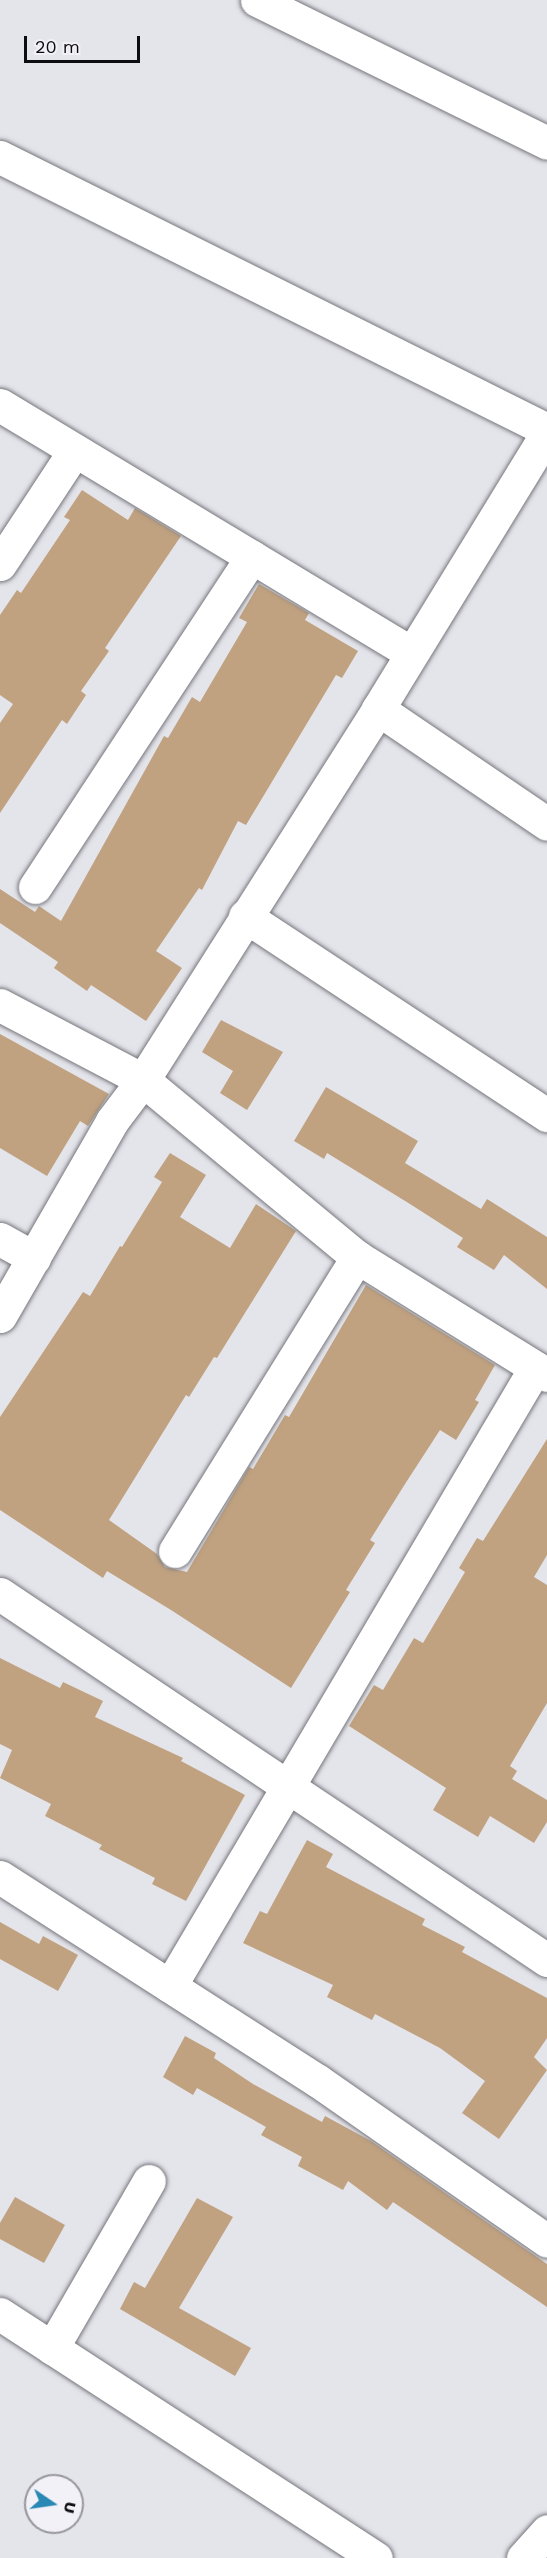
<!DOCTYPE html>
<html>
<head>
<meta charset="utf-8">
<style>
	body { margin:0 }
	#map { position:relative; width:547px; height:2558px; overflow:hidden; background:#e4e4eb; font-family:"Work Sans",sans-serif }
	div>[style] { position:absolute }
	[style*='--x'] { left:calc(var(--x)*1px); top:calc(var(--y)*1px); width:calc(var(--w)*1px); rotate:calc(var(--a)*1deg) }
	.building>* { inset:0; background:#c0a281 }
	.roads { filter:drop-shadow(0 0 2px #76767c) drop-shadow(0 0 2px #76767c) }
	.minor>* { height:33px; margin:-16.5px; padding:0 16.5px; transform-origin:16.5px; border-radius:16.5px; background:#fff }
	.tertiary>* { height:33px; margin:-16.5px; padding:0 16.5px; transform-origin:16.5px; border-radius:16.5px; background:#fff }
	span { translate:-50% -50%; white-space:nowrap; text-align:center; line-height:1.15; -webkit-text-stroke:5px #f2f1f8; paint-order:stroke }
	.north { position:absolute; left:24px; top:2474px; width:60px; height:60px; box-sizing:border-box; background:#f2f1f8; border:2px solid #96969b; border-radius:50%; rotate:103deg; font-size:16px; font-weight:700; line-height:24px; text-align:center; color:#0d0d0f }
	.north::after { content:''; display:block; margin:auto; width:21px; height:27px; background:#2988b4; clip-path:polygon(50% 0,100% 100%,50% 72%,0 100%) }
	.scale { position:absolute; left:24px; top:36px; width:116px; height:27px; box-sizing:border-box; border:3px solid #0d0d0f; border-top:0; padding-left:8px; font-size:18px; line-height:21px; white-space:nowrap; color:#0d0d0f; -webkit-text-stroke:4px #f2f1f8; paint-order:stroke }
</style>
</head>
<body>
<div id="map">
	<div class="building">
		<div style="clip-path:polygon(82px 490px,128px 520px,135px 508px,181px 536px,105px 648px,109px 651px,81px 691px,86px 695px,67px 724px,62px 720px,0 813px,0 723px,13px 704px,0 695px,0 615px,17px 590px,21px 593px,70px 520px,64px 517px)"></div>
		<div style="clip-path:polygon(259px 584px,309px 613px,305px 620px,358px 651px,342px 678px,336px 675px,246px 825px,238px 821px,202px 890px,199px 888px,156px 951px,182px 968px,146px 1021px,91px 985px,87px 991px,54px 968px,58px 962px,0 923px,0 889px,35px 912px,39px 906px,61px 921px,164px 736px,168px 738px,192px 697px,200px 702px,247px 622px,239px 618px)"></div>
		<div style="clip-path:polygon(221px 1020px,283px 1052px,247px 1110px,220px 1093px,233px 1071px,202px 1052px)"></div>
		<div style="clip-path:polygon(0 1034px,109px 1094px,88px 1126px,80px 1121px,47px 1176px,0 1148px)"></div>
		<div style="clip-path:polygon(326px 1087px,418px 1141px,405px 1163px,481px 1209px,487px 1199px,547px 1237px,547px 1289px,504px 1255px,494px 1270px,457px 1247px,463px 1238px,410px 1204px,327px 1153px,324px 1159px,294px 1141px)"></div>
		<div style="clip-path:polygon(170px 1153px,206px 1175px,180px 1217px,230px 1248px,256px 1204px,296px 1231px,217px 1358px,214px 1357px,189px 1397px,186px 1395px,109px 1520px,157px 1554px,165px 1567px,187px 1572px,249px 1467px,253px 1469px,285px 1415px,289px 1417px,366px 1285px,495px 1365px,475px 1400px,479px 1402px,456px 1440px,440px 1430px,405px 1484px,370px 1540px,375px 1543px,346px 1590px,350px 1592px,291px 1688px,171px 1610px,107px 1571px,103px 1578px,0 1510px,0 1417px,83px 1292px,90px 1296px,120px 1246px,122px 1247px,162px 1182px,154px 1177px)"></div>
		<div style="clip-path:polygon(547px 1439px,547px 1555px,534px 1577px,547px 1585px,547px 1703px,510px 1766px,517px 1771px,512px 1779px,547px 1800px,547px 1822px,534px 1843px,490px 1816px,478px 1837px,433px 1810px,446px 1788px,349px 1726px,374px 1685px,383px 1690px,414px 1638px,423px 1643px,465px 1572px,459px 1568px,477px 1538px,483px 1541px)"></div>
		<div style="clip-path:polygon(0 1658px,60px 1688px,63px 1682px,103px 1701px,95px 1717px,183px 1758px,181px 1761px,245px 1795px,186px 1901px,152px 1884px,155px 1878px,99px 1849px,102px 1845px,45px 1816px,51px 1804px,0 1778px,12px 1750px,0 1744px)"></div>
		<div style="clip-path:polygon(307px 1840px,333px 1854px,326px 1867px,425px 1919px,422px 1925px,465px 1947px,462px 1952px,547px 1998px,547px 2038px,534px 2057px,547px 2070px,499px 2139px,462px 2113px,485px 2081px,440px 2048px,375px 2014px,372px 2020px,327px 1997px,333px 1985px,243px 1943px,260px 1911px,267px 1914px)"></div>
		<div style="clip-path:polygon(0 1922px,39px 1944px,43px 1936px,78px 1955px,58px 1991px,0 1959px)"></div>
		<div style="clip-path:polygon(185px 2036px,216px 2053px,214px 2058px,253px 2084px,322px 2122px,325px 2116px,371px 2141px,547px 2264px,547px 2307px,393px 2202px,387px 2210px,348px 2181px,343px 2190px,298px 2166px,302px 2157px,261px 2135px,266px 2127px,197px 2088px,193px 2095px,163px 2077px)"></div>
		<div style="clip-path:polygon(15px 2197px,65px 2225px,44px 2263px,0 2239px,0 2223px)"></div>
		<div style="clip-path:polygon(197px 2198px,233px 2217px,179px 2308px,251px 2348px,235px 2376px,120px 2309px,134px 2282px,145px 2288px)"></div>
	</div>
	<div class="roads">
		<div class="minor">
			<div style="--x:257;--y:0;--w:323;--a:26.2"></div>
			<div style="--x:0;--y:157;--w:611;--a:26.52"></div>
			<div style="--x:0;--y:405;--w:478;--a:31.1"></div>
			<div style="--x:0;--y:564;--w:136;--a:-56.7"></div>
			<div style="--x:378;--y:709;--w:204;--a:34.2"></div>
			<div style="--x:35;--y:887;--w:395;--a:-56.7"></div>
			<div style="--x:245;--y:916;--w:362;--a:33.4"></div>
			<div style="--x:0;--y:1005;--w:161;--a:27.7"></div>
			<div style="--x:143;--y:1080;--w:278;--a:39.6"></div>
			<div style="--x:357;--y:1257;--w:224;--a:31.8"></div>
			<div style="--x:0;--y:1239;--w:39;--a:29"></div>
			<div style="--x:0;--y:1316;--w:225;--a:-60.1"></div>
			<div style="--x:112;--y:1121;--w:51;--a:-52.9"></div>
			<div style="--x:143;--y:1080;--w:439;--a:-57.6"></div>
			<div style="--x:378;--y:709;--w:324;--a:-58.5"></div>
			<div style="--x:175;--y:1551;--w:346;--a:-58.2"></div>
			<div style="--x:0;--y:1594;--w:658;--a:33.79"></div>
			<div style="--x:0;--y:1877;--w:378;--a:32.7"></div>
			<div style="--x:318;--y:2081;--w:279;--a:34.9"></div>
			<div style="--x:170;--y:1986;--w:718;--a:-59.43"></div>
			<div style="--x:0;--y:2314;--w:448;--a:33"></div>
			<div style="--x:52;--y:2348;--w:193;--a:-59.9"></div>
		</div>
		<div class="tertiary">
			<div style="--x:523;--y:2558;--w:36;--a:-48"></div>
		</div>
	</div>
	<div class="north">U</div>
	<div class="scale">20 m</div>
</div>
</body>
</html>
